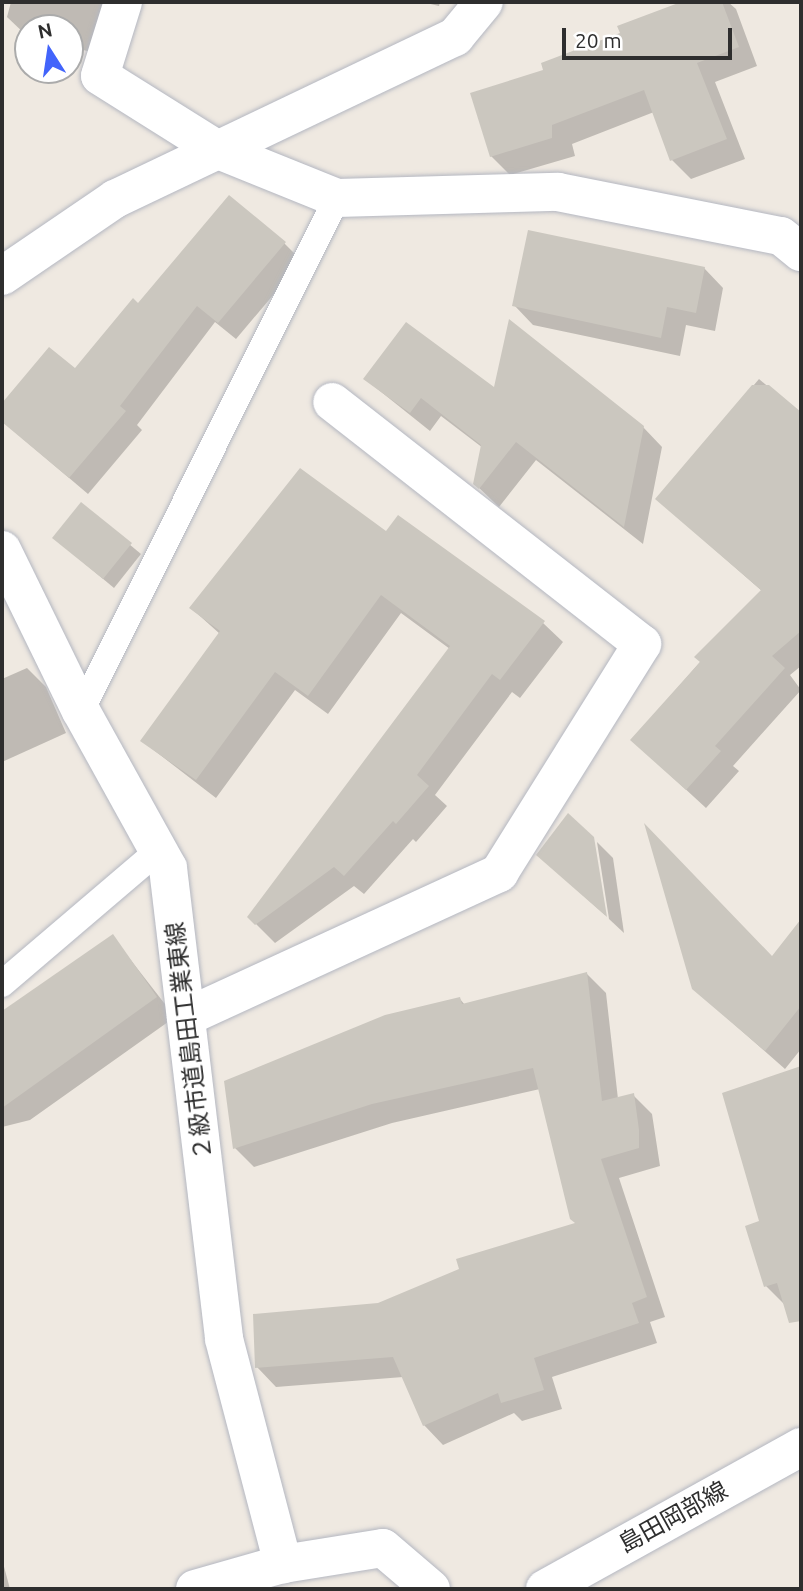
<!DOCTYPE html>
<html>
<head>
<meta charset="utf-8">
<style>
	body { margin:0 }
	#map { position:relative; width:803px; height:1591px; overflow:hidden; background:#efe9e1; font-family:Ubuntu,"Noto Sans JP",sans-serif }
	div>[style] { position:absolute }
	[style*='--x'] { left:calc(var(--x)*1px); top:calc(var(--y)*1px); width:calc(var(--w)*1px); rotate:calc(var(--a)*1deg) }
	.shadow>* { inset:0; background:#0003 }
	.building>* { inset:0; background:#cbc7bf }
	.roads { filter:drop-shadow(0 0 2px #b4b7c1) drop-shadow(0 0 2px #b4b7c1) }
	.lane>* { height:26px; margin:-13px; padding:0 13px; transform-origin:13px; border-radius:13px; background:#fff }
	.street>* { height:38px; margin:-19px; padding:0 19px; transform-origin:19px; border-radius:19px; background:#fff }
	.secondary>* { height:38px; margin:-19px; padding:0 19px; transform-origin:19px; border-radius:19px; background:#fff }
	span { translate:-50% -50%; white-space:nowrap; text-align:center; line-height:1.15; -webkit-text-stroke:6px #fff; paint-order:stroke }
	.street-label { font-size:24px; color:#2e2e2e }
	.frame { position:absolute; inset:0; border:4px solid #2e2e2e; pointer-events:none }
	.north { position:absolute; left:14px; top:14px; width:70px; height:70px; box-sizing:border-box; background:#fff; border:2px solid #ababab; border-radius:50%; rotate:348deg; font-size:19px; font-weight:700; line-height:28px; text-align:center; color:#2e2e2e }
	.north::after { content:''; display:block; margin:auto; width:24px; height:32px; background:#4264fb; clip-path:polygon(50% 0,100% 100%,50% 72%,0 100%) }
	.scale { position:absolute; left:562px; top:28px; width:170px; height:32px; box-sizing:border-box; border:4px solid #2e2e2e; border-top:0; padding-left:9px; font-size:21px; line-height:24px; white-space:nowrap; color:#2e2e2e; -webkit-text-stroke:5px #fff; paint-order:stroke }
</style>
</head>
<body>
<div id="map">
	<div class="shadow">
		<div style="clip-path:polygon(11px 2px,110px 2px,96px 53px,70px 47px,70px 28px,28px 28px,27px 36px,7px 17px)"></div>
		<div style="clip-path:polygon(422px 2px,440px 2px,439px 6px)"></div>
		<div style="clip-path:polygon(686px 2px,728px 2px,736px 9px,757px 66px,715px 82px,745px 159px,691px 179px,672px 160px,654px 112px,572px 144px,575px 156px,510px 175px,491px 156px,545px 71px,622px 34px,619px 27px)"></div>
		<div style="clip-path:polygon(284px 243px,302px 261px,236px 339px,215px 322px,137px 425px,142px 430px,88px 494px,2px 421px,2px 406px,50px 350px,75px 371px,138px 306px)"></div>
		<div style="clip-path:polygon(704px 268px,723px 288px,715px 331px,686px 325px,680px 356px,533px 325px,514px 305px)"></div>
		<div style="clip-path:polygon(365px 379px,495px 390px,643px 427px,662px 447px,643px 544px,536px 460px,499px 507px,475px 484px,483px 448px,441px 416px,430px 431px)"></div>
		<div style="clip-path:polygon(759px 379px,801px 414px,801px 666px,790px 675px,801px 690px,733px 766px,739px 771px,706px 808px,632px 740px,762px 591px,657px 499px)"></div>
		<div style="clip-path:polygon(81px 504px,141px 554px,114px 588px,54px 538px)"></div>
		<div style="clip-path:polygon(386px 534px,543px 623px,563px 642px,520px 698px,512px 692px,435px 795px,447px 806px,416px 842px,413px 839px,364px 894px,354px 886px,275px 943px,249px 917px,450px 649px,401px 613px,328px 714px,295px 690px,216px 798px,142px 741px,220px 634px,191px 608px)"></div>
		<div style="clip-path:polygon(27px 668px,46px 687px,66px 733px,2px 762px,2px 679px)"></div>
		<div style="clip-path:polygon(593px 838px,605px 915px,538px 855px)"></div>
		<div style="clip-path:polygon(597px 842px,613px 858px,624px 933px,609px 919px)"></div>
		<div style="clip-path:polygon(112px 936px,175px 1017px,30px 1120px,2px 1127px,2px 1041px,76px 1024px)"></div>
		<div style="clip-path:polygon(781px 947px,801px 968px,801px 1049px,785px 1069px,693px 988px,772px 958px)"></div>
		<div style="clip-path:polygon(587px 974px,606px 993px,618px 1099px,633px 1095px,652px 1114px,660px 1166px,619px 1178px,665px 1317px,650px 1322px,657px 1343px,552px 1377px,562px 1409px,522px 1421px,514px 1413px,443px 1445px,424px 1425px,403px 1377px,276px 1387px,257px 1367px,378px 1305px,577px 1224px,540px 1089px,392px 1123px,254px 1167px,235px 1148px,460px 999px,465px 1005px)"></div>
		<div style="clip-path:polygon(794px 1070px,801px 1078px,801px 1300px,785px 1305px,766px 1286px,761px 1222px)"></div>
		<div style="clip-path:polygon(2px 1559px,10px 1589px,2px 1589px)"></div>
	</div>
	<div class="building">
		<div style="clip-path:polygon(681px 2px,722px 2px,739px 47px,697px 63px,727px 139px,670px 161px,644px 90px,552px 125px,552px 138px,490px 157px,470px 93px,543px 70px,541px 63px,620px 33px,617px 26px)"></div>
		<div style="clip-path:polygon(229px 195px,286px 242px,218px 323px,197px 306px,120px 406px,126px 411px,69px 478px,2px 422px,2px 403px,49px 347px,75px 368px,133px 298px,138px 303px)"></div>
		<div style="clip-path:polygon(528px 230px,705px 267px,696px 313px,667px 307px,661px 338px,512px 306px)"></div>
		<div style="clip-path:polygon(509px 319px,644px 426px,624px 527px,516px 442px,479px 489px,473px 484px,481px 445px,421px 398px,410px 413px,363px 379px,406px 322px,494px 387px)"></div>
		<div style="clip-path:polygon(752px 385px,769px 385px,801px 412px,801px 631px,772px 656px,785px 668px,715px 746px,721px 751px,686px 790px,630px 740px,700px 662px,694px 657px,761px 590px,655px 499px)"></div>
		<div style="clip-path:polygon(300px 468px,386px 531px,398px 515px,545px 621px,500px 680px,492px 674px,417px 775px,429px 786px,396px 824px,393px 821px,344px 876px,334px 867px,255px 925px,247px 917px,450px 646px,381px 595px,308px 696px,275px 672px,196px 780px,140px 741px,220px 631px,189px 608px)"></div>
		<div style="clip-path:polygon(81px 502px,132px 543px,103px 579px,52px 538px)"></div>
		<div style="clip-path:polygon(568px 813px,594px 837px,607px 917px,536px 855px)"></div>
		<div style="clip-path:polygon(644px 823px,772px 956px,801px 919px,801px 1006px,765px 1051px,692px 989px)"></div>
		<div style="clip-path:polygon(113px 934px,157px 997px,2px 1108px,2px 1011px)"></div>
		<div style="clip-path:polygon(587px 972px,602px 1101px,634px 1093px,639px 1130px,639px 1148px,601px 1159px,647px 1297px,632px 1303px,639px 1323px,534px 1358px,544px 1390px,501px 1403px,498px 1393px,423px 1426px,393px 1357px,255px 1368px,253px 1314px,378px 1303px,459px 1269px,456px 1259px,575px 1223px,570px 1219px,533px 1068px,372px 1104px,233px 1149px,224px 1081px,385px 1015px,460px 997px,462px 1004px)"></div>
		<div style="clip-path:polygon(801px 1066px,801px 1321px,789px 1323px,777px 1283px,764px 1287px,745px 1226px,759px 1221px,722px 1093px)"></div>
	</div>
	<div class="roads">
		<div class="lane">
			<div style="--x:81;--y:711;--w:573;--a:-63.48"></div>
			<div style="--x:2;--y:984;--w:206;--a:-40.5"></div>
		</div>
		<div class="street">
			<div style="--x:123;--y:2;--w:77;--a:107.3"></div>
			<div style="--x:100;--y:76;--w:139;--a:32.1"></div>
			<div style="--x:218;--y:150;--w:128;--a:22"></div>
			<div style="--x:337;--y:198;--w:221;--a:-1.6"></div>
			<div style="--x:558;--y:192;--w:227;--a:11.2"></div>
			<div style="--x:781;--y:236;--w:26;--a:39"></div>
			<div style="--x:2;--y:276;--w:137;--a:-34.3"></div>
			<div style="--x:115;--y:199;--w:377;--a:-25.5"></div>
			<div style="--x:455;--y:37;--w:45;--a:-50.4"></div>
			<div style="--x:186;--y:1017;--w:345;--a:-24.7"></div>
			<div style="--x:499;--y:873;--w:270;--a:-58"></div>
			<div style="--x:642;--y:644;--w:393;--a:-142"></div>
			<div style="--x:195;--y:1589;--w:91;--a:-15.9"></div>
			<div style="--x:283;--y:1564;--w:101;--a:-9.1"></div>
			<div style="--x:383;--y:1548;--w:63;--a:40.5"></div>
		</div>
		<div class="secondary">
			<div style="--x:2;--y:550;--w:179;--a:63.9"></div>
			<div style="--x:81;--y:711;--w:179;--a:61"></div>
			<div style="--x:168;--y:868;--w:474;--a:83.2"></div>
			<div style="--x:224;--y:1339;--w:233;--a:75.3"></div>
			<div style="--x:545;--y:1589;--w:293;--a:-29"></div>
		</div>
	</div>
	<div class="street-label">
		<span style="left:189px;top:1041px;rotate:-97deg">２級市道島田工業東線</span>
		<span style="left:673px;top:1517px;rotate:-29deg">島田岡部線</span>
	</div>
	<div class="frame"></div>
	<div class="north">N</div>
	<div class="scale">20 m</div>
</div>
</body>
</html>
